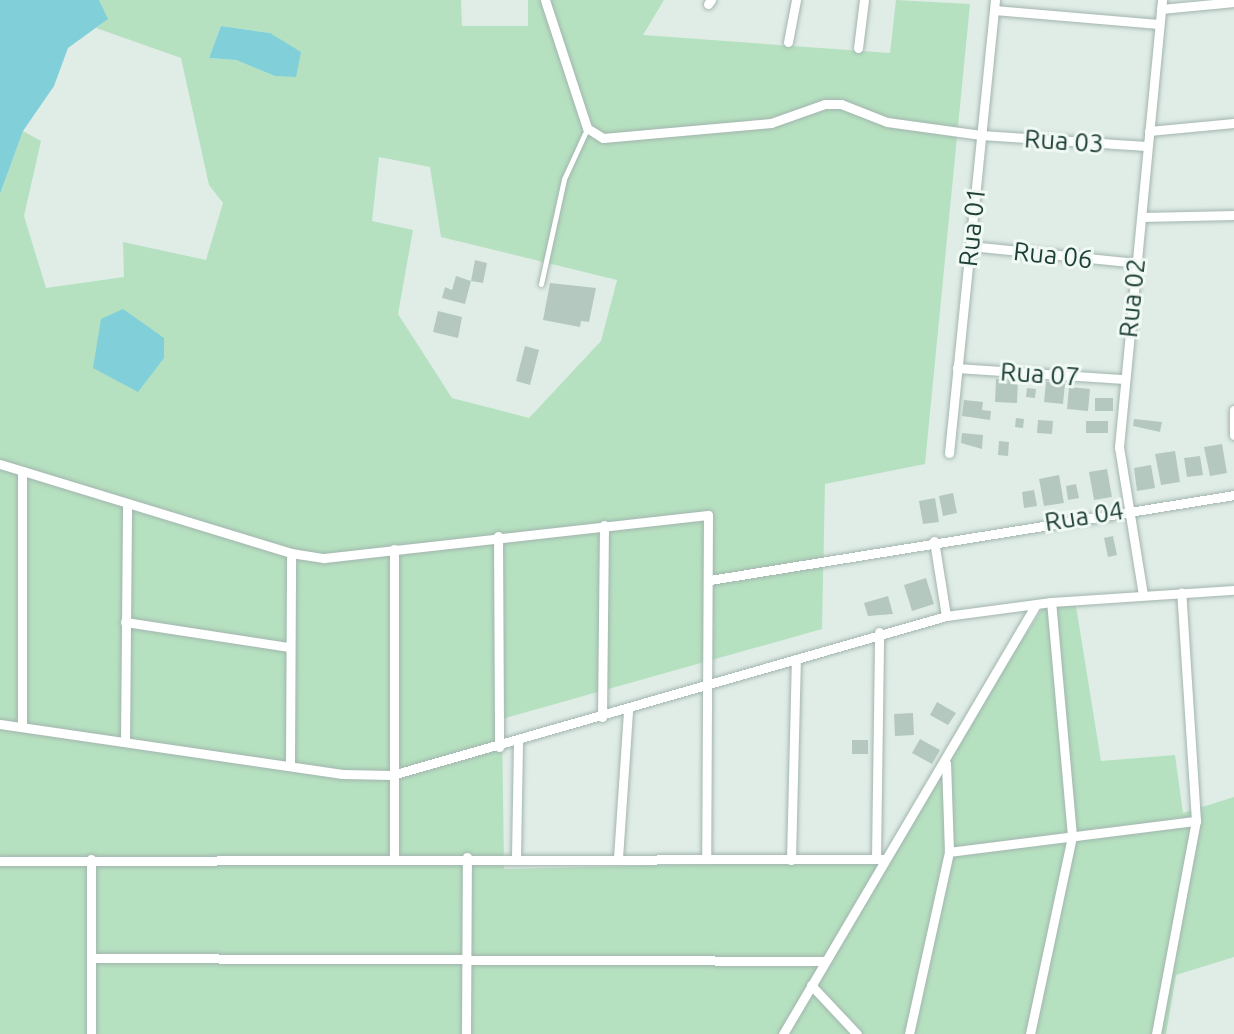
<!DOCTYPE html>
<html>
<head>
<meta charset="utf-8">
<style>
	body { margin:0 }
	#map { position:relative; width:1234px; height:1034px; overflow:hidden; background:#e0ede7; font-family:Ubuntu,sans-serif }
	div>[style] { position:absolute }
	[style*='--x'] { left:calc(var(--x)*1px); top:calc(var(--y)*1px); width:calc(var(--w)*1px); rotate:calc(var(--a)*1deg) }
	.green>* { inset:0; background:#b6e1c0 }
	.water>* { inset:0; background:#81cfd9 }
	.building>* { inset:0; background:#b5c8bf }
	.roads { filter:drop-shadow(0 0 2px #a2b5ae) drop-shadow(0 0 2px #a2b5ae) }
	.service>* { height:5px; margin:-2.5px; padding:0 2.5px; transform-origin:2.5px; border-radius:2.5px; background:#fff }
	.minor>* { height:9px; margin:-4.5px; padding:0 4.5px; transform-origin:4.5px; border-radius:4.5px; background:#fff }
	span { translate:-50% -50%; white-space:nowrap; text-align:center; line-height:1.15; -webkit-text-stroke:6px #f1f9f5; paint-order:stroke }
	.street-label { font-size:26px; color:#1e3f35 }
</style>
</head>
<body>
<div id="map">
	<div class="green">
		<div style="clip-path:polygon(evenodd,99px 0,461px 0,462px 26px,528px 26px,528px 0,664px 0,643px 35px,890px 53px,896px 0,970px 4px,925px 464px,825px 484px,822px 629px,502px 719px,504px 869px,885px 860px,903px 822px,1043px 608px,1076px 606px,1101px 761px,1175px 755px,1183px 813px,1234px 797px,1234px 957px,1176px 975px,1166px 1034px,0 1034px,0 194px,23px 131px,41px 141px,24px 216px,46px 288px,124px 277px,123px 242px,206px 260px,223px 203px,209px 185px,181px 58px,96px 28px,107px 19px,99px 0,221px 26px,270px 33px,275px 76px,236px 60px,209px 58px,221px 26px,99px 0,379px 157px,430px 167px,441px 237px,617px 280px,601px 341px,529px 418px,452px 398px,398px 314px,413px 230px,372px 221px,379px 157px)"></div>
	</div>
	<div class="water">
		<div style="clip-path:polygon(0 0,99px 0,108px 19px,68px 48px,54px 86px,23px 131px,0 194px)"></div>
		<div style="clip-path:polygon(221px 26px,270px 33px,301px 52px,296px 77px,275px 76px,236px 60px,209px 58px)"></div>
		<div style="clip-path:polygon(123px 309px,164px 338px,164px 358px,138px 392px,93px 368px,101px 319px)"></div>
	</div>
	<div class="building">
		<div style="clip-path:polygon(475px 260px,487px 263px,483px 283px,471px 281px,465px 304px,442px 298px,445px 287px,452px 290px,456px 276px,471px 281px)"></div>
		<div style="clip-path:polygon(550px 283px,596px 288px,589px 322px,581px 321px,580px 327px,543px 320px)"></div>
		<div style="clip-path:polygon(438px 311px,462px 317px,458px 338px,433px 332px)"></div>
		<div style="clip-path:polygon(525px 346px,539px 350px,530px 385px,516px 381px)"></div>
		<div style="clip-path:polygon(996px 379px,1018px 380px,1017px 403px,995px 402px)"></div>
		<div style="clip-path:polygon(1046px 382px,1065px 384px,1063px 404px,1044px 402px)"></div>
		<div style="clip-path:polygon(1069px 387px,1090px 389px,1088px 411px,1067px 409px)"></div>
		<div style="clip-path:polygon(1027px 388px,1036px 389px,1035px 398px,1026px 397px)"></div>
		<div style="clip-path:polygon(1095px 398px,1113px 398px,1113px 411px,1095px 411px)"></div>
		<div style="clip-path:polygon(964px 400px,983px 402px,982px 410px,991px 411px,990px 420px,962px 416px)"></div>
		<div style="clip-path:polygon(1016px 418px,1024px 419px,1023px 428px,1015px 427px)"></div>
		<div style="clip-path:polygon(1134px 419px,1162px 422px,1160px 432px,1133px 426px)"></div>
		<div style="clip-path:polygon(1038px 420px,1053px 421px,1052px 434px,1037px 433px)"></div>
		<div style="clip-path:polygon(1086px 421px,1108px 421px,1108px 433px,1086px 433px)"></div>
		<div style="clip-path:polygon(962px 433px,983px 435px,982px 449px,961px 443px)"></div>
		<div style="clip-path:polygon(999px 441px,1009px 442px,1008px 456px,998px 455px)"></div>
		<div style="clip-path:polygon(1222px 444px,1227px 473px,1210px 476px,1204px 447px)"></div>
		<div style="clip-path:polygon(1175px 451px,1180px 482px,1161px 485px,1155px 454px)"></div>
		<div style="clip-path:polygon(1200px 456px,1203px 475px,1187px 477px,1184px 458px)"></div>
		<div style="clip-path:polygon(1151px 465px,1155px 488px,1137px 491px,1134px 468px)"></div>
		<div style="clip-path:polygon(1107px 469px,1112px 497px,1094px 500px,1089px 472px)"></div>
		<div style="clip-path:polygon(1059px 475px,1064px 503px,1044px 506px,1039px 479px)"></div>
		<div style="clip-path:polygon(1076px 484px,1079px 498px,1068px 500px,1066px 486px)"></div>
		<div style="clip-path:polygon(1034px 490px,1037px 506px,1024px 508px,1022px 492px)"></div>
		<div style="clip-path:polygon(953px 493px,957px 513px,943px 516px,939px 496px)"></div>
		<div style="clip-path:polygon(935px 498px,939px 522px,923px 524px,919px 501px)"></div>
		<div style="clip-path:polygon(1113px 536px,1117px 555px,1108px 557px,1104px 538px)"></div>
		<div style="clip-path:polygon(926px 578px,934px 604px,912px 611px,904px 585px)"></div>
		<div style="clip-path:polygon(888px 596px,893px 614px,868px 616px,864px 603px)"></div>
		<div style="clip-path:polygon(937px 702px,956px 713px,948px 725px,930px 715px)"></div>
		<div style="clip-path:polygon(913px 713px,914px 735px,895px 736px,894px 714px)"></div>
		<div style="clip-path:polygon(920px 739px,940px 750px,932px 764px,912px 753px)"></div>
		<div style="clip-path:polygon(852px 740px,868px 740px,868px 754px,852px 754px)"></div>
	</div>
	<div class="roads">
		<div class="service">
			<div style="--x:541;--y:284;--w:107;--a:-77.6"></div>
			<div style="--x:564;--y:179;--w:55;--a:-65.3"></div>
		</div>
		<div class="minor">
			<div style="--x:545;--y:0;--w:135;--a:71.8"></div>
			<div style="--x:587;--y:128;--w:19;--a:32"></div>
			<div style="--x:603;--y:138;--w:169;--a:-5.1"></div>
			<div style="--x:771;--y:123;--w:57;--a:-19.4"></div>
			<div style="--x:825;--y:104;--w:16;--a:0"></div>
			<div style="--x:841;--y:104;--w:49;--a:21.4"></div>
			<div style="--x:887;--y:122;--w:95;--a:7.9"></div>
			<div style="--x:981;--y:135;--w:166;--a:3.8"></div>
			<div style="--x:708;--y:4;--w:5;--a:-53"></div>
			<div style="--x:1161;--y:9;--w:73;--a:-5.5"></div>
			<div style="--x:994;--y:10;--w:165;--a:4.9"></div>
			<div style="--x:788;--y:42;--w:43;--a:-79.2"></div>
			<div style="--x:858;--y:48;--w:48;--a:-82.9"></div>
			<div style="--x:1149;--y:131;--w:85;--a:-5.4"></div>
			<div style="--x:1142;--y:217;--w:92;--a:-1.2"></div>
			<div style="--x:970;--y:246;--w:167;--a:5.8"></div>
			<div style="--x:957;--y:368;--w:167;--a:3.8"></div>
			<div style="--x:1234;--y:410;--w:25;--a:90"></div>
			<div style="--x:949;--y:453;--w:455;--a:-84.2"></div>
			<div style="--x:0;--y:464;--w:304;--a:17"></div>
			<div style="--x:291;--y:553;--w:33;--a:9"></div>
			<div style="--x:324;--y:558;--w:386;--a:-6.4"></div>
			<div style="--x:708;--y:515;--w:343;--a:90.3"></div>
			<div style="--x:22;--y:471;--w:256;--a:90"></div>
			<div style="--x:498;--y:536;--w:211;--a:89.7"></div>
			<div style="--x:934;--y:541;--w:76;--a:80.9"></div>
			<div style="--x:394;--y:549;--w:310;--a:90"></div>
			<div style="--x:710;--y:580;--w:531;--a:-9.21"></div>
			<div style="--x:1143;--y:595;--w:150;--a:-99.2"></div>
			<div style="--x:1119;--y:447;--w:449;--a:-84.5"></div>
			<div style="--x:125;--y:622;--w:165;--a:8.7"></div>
			<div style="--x:602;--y:717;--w:192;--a:-89.4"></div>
			<div style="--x:0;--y:724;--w:346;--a:8.3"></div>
			<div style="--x:342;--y:774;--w:50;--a:1.1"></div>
			<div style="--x:392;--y:775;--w:576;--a:-16.01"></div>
			<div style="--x:946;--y:616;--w:106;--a:-7.6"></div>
			<div style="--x:1051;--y:602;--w:183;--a:-3.8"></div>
			<div style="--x:125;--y:742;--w:239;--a:-89.5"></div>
			<div style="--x:290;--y:765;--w:212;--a:-89.7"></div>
			<div style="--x:949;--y:852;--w:249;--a:-7.2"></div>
			<div style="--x:516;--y:857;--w:116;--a:-89"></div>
			<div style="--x:618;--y:858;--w:148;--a:-86.1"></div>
			<div style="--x:876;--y:858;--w:226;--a:-89.2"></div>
			<div style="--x:791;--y:860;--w:201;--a:-88.6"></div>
			<div style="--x:0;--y:861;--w:885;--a:-0.13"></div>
			<div style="--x:91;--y:958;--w:732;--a:0.23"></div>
			<div style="--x:811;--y:985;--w:67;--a:46.8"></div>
			<div style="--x:91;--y:1034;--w:175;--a:-90"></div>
			<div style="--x:466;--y:1034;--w:177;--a:-89.7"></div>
			<div style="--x:783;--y:1034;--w:498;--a:-59.5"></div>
			<div style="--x:909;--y:1034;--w:186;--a:-77.6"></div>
			<div style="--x:949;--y:852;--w:89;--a:-91.9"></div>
			<div style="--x:1030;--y:1034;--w:202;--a:-78"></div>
			<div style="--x:1072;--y:836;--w:235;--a:-95.1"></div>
			<div style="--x:1156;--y:1034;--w:217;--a:-79.4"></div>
			<div style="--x:1196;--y:821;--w:229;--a:-93.7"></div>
		</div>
	</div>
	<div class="street-label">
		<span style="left:1064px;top:141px;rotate:4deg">Rua 03</span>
		<span style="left:972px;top:227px;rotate:-84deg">Rua 01</span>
		<span style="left:1053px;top:255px;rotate:6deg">Rua 06</span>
		<span style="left:1132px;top:298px;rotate:-84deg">Rua 02</span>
		<span style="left:1040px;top:374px;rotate:4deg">Rua 07</span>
		<span style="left:1084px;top:516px;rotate:-9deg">Rua 04</span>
	</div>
</div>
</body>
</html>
